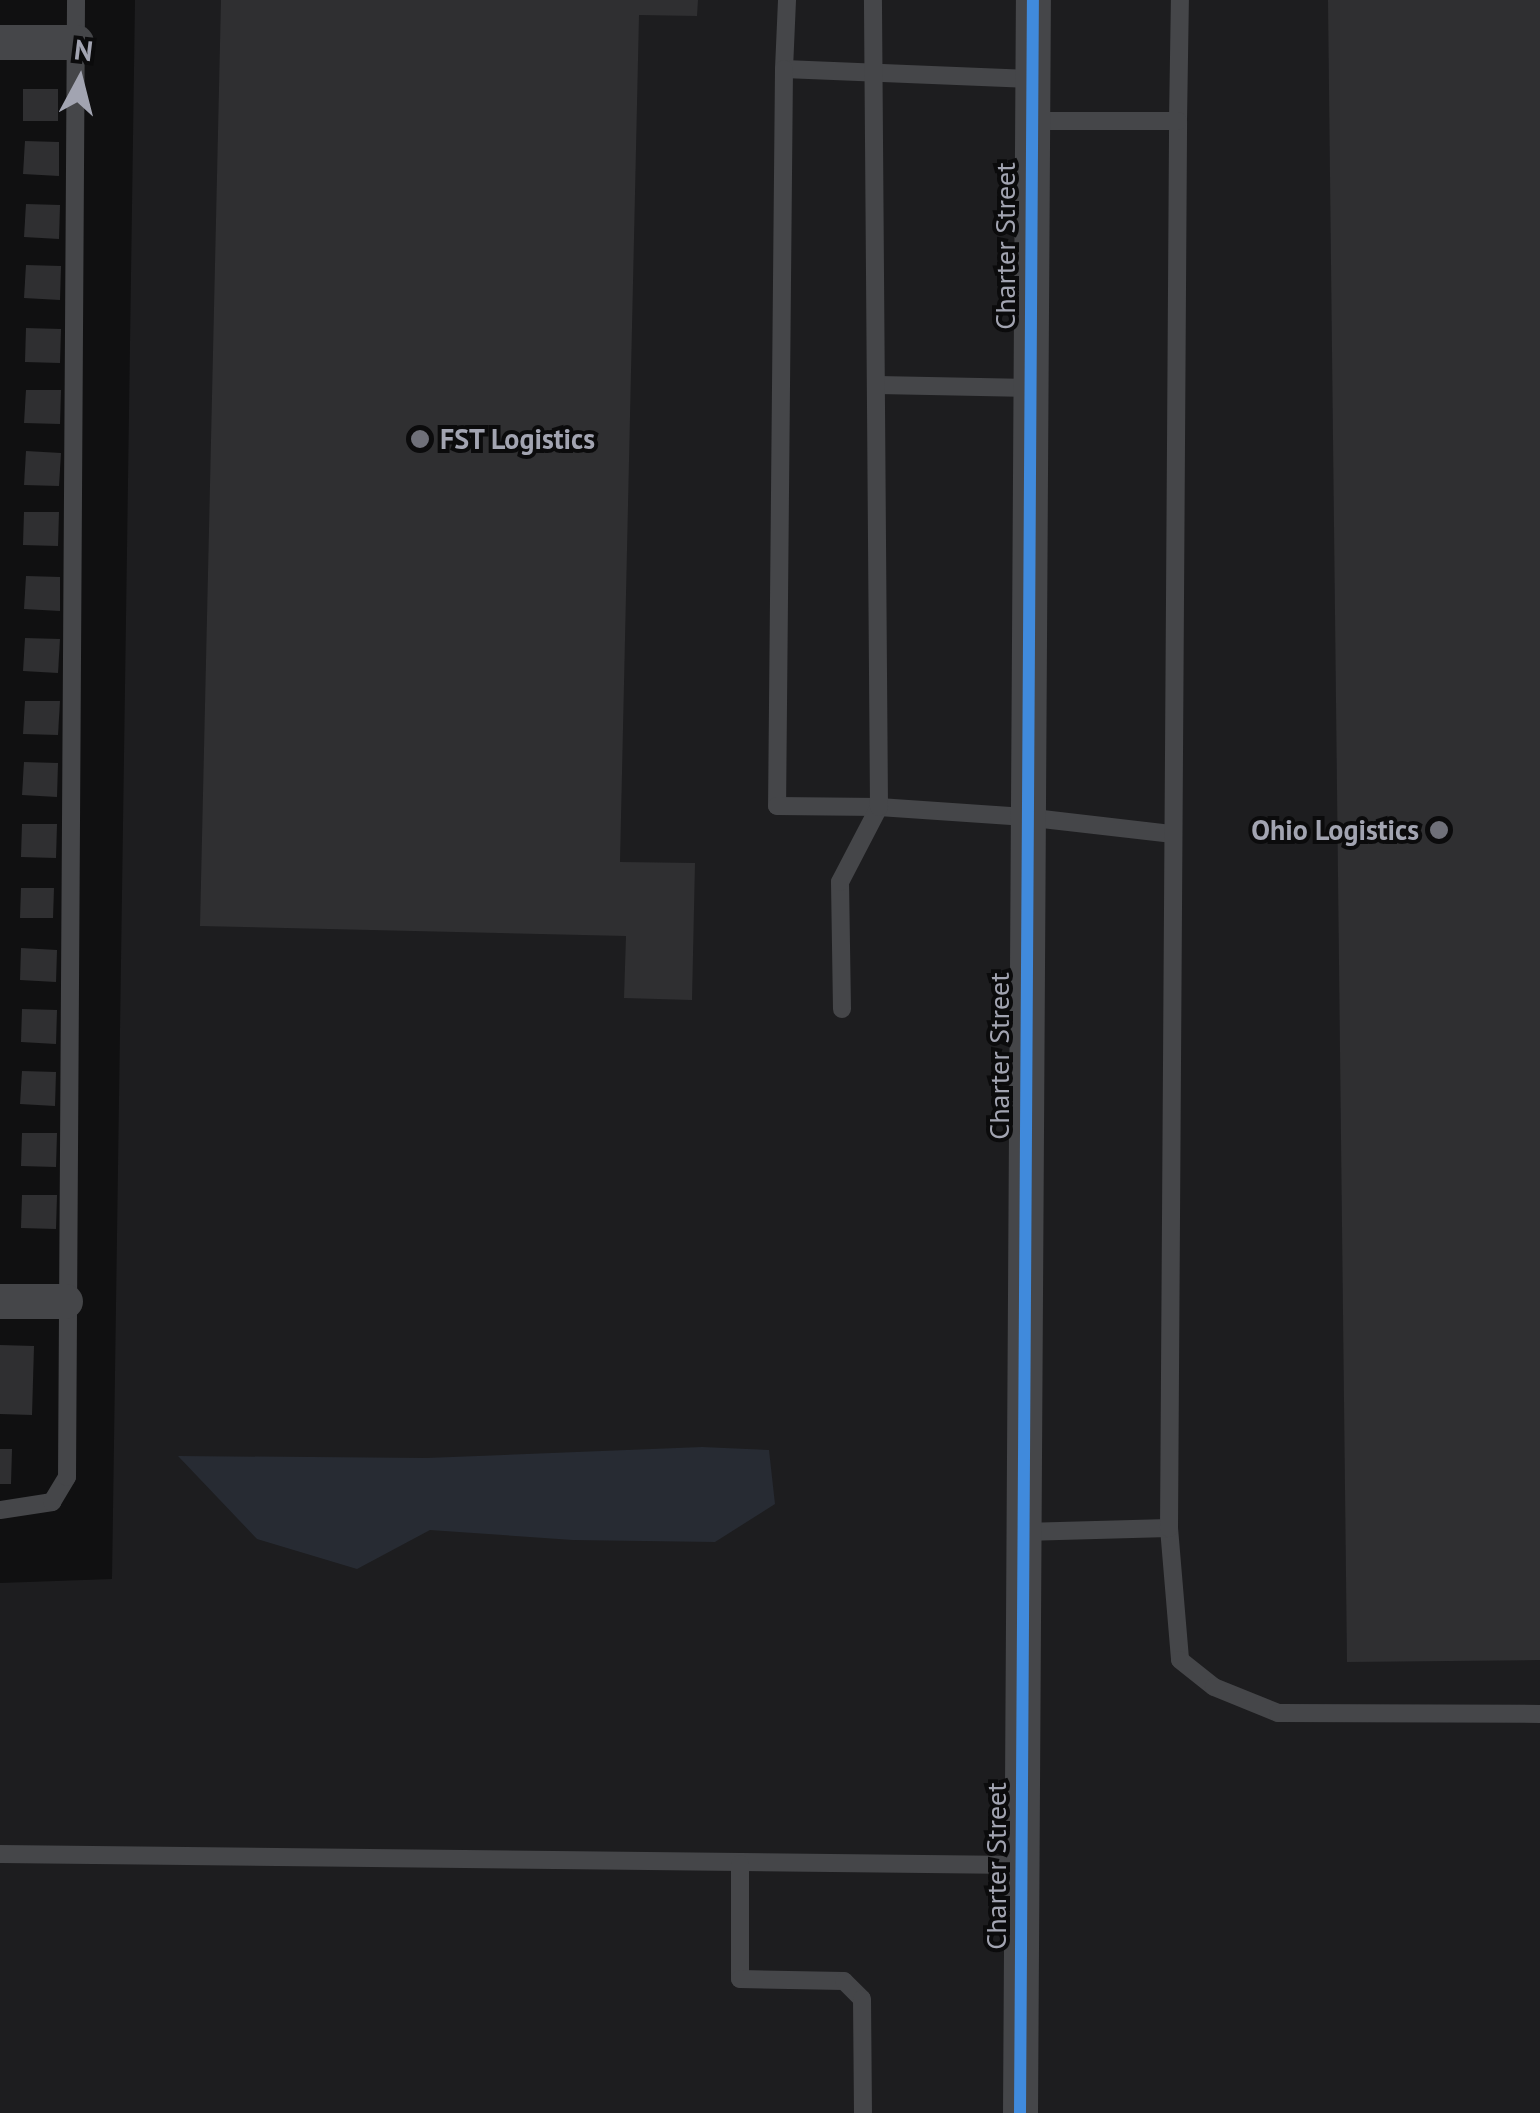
<!DOCTYPE html>
<html>
<head>
<meta charset="utf-8">
<style>
	body { margin:0 }
	#map { position:relative; width:1540px; height:2113px; overflow:hidden; background:#101011; font-family:"PT Sans",sans-serif }
	div>[style] { position:absolute }
	[style*='--x'] { left:calc(var(--x)*1px); top:calc(var(--y)*1px); width:calc(var(--w)*1px); rotate:calc(var(--a)*1deg) }
	.built>* { inset:0; background:#1d1d1f }
	.water>* { inset:0; background:#272b33 }
	.building>* { inset:0; background:#2f2f31 }
	.service>* { height:18px; margin:-9px; padding:0 9px; transform-origin:9px; border-radius:9px; background:#454649 }
	.minor>* { height:35px; margin:-17.5px; padding:0 17.5px; transform-origin:17.5px; border-radius:17.5px; background:#454649 }
	.cycleway>* { height:12px; margin:-6px; padding:0 6px; transform-origin:6px; border-radius:6px; background:#408adc }
	.dots>* { width:28px; height:28px; translate:-50% -50%; box-sizing:border-box; border:5px solid #0b0b0c; border-radius:50% }
	span { translate:-50% -50%; white-space:nowrap; text-align:center; line-height:1.15; -webkit-text-stroke:8px #0b0b0c; paint-order:stroke }
	.street-label { font-size:28px; color:#a2a4b1 }
	.poi-label { font-size:28px; color:#a2a4b1; font-weight:700 }
	.left { translate:0 -50%; text-align:left }
	.right { translate:-100% -50%; text-align:right }
	.north { position:absolute; left:30px; top:30px; width:100px; height:100px; -webkit-text-stroke:8px #0b0b0c; paint-order:stroke; rotate:7deg; font-size:28px; font-weight:700; line-height:40px; text-align:center; color:#a2a4b1 }
	.north::after { content:''; display:block; margin:auto; width:35px; height:45px; background:#a2a4b1; clip-path:polygon(50% 0,100% 100%,50% 72%,0 100%) }
</style>
</head>
<body>
<div id="map">
	<div class="built">
		<div style="clip-path:polygon(135px 0,1540px 0,1540px 2113px,0 2113px,0 1583px,112px 1579px)"></div>
	</div>
	<div class="water">
		<div style="clip-path:polygon(702px 1447px,769px 1450px,775px 1504px,715px 1542px,573px 1540px,430px 1530px,357px 1569px,257px 1539px,178px 1456px,427px 1458px)"></div>
	</div>
	<div class="building">
		<div style="clip-path:polygon(221px 0,698px 0,697px 16px,639px 15px,620px 862px,695px 863px,692px 1000px,624px 998px,626px 936px,200px 926px)"></div>
		<div style="clip-path:polygon(1328px 0,1540px 0,1540px 1660px,1347px 1662px)"></div>
		<div style="clip-path:polygon(23px 89px,58px 89px,58px 121px,23px 121px)"></div>
		<div style="clip-path:polygon(25px 141px,59px 142px,59px 176px,23px 174px)"></div>
		<div style="clip-path:polygon(26px 204px,60px 205px,59px 239px,24px 237px)"></div>
		<div style="clip-path:polygon(26px 265px,61px 266px,60px 300px,24px 298px)"></div>
		<div style="clip-path:polygon(26px 328px,61px 329px,60px 363px,25px 362px)"></div>
		<div style="clip-path:polygon(26px 390px,61px 390px,60px 424px,24px 423px)"></div>
		<div style="clip-path:polygon(26px 451px,61px 453px,59px 486px,24px 485px)"></div>
		<div style="clip-path:polygon(24px 512px,59px 512px,58px 546px,23px 545px)"></div>
		<div style="clip-path:polygon(26px 576px,60px 577px,60px 611px,24px 609px)"></div>
		<div style="clip-path:polygon(25px 638px,60px 639px,58px 673px,23px 671px)"></div>
		<div style="clip-path:polygon(25px 701px,60px 701px,58px 735px,23px 734px)"></div>
		<div style="clip-path:polygon(24px 762px,58px 763px,57px 797px,22px 795px)"></div>
		<div style="clip-path:polygon(22px 824px,57px 824px,56px 858px,21px 857px)"></div>
		<div style="clip-path:polygon(21px 888px,54px 888px,53px 918px,20px 918px)"></div>
		<div style="clip-path:polygon(21px 948px,57px 950px,56px 982px,20px 980px)"></div>
		<div style="clip-path:polygon(22px 1009px,57px 1010px,56px 1044px,21px 1042px)"></div>
		<div style="clip-path:polygon(22px 1071px,56px 1072px,55px 1106px,20px 1104px)"></div>
		<div style="clip-path:polygon(22px 1133px,57px 1133px,56px 1167px,21px 1166px)"></div>
		<div style="clip-path:polygon(22px 1195px,57px 1195px,56px 1229px,21px 1228px)"></div>
		<div style="clip-path:polygon(0 1345px,34px 1346px,32px 1415px,0 1414px)"></div>
		<div style="clip-path:polygon(0 1449px,12px 1449px,11px 1484px,0 1484px)"></div>
	</div>
	<div class="service">
		<div style="--x:784;--y:69;--w:69;--a:-87.5"></div>
		<div style="--x:1032;--y:79;--w:248;--a:-177.7"></div>
		<div style="--x:784;--y:69;--w:737;--a:90.54"></div>
		<div style="--x:777;--y:806;--w:102;--a:0.6"></div>
		<div style="--x:879;--y:807;--w:146;--a:3.9"></div>
		<div style="--x:1025;--y:817;--w:147;--a:6.6"></div>
		<div style="--x:1178;--y:121;--w:121;--a:-89.1"></div>
		<div style="--x:878;--y:385;--w:151;--a:1.1"></div>
		<div style="--x:842;--y:1009;--w:127;--a:-90.9"></div>
		<div style="--x:840;--y:882;--w:85;--a:-62.5"></div>
		<div style="--x:879;--y:807;--w:807;--a:-90.43"></div>
		<div style="--x:0;--y:1510;--w:53;--a:-8.7"></div>
		<div style="--x:52;--y:1502;--w:29;--a:-59"></div>
		<div style="--x:67;--y:1477;--w:1477;--a:-89.65"></div>
		<div style="--x:1169;--y:1528;--w:132;--a:85.2"></div>
		<div style="--x:1180;--y:1660;--w:43;--a:38.5"></div>
		<div style="--x:1214;--y:1687;--w:69;--a:22.1"></div>
		<div style="--x:1278;--y:1713;--w:262;--a:0.2"></div>
		<div style="--x:1023;--y:1532;--w:146;--a:-1.6"></div>
		<div style="--x:1169;--y:1528;--w:1407;--a:-89.63"></div>
		<div style="--x:1178;--y:121;--w:147;--a:180"></div>
		<div style="--x:0;--y:1854;--w:1021;--a:0.62"></div>
		<div style="--x:740;--y:1864;--w:115;--a:90"></div>
		<div style="--x:740;--y:1979;--w:104;--a:1.1"></div>
		<div style="--x:844;--y:1981;--w:25;--a:45"></div>
		<div style="--x:862;--y:1999;--w:114;--a:89.5"></div>
	</div>
	<div class="minor">
		<div style="--x:0;--y:42;--w:76;--a:0"></div>
		<div style="--x:0;--y:1301;--w:65;--a:0"></div>
		<div style="--x:1020;--y:2113;--w:2113;--a:-89.65"></div>
	</div>
	<div class="cycleway">
		<div style="--x:1020;--y:2113;--w:2113;--a:-89.65"></div>
	</div>
	<div class="dots">
		<div style="left:420px;top:439px;background:#6f7079"></div>
		<div style="left:1439px;top:830px;background:#6f7079"></div>
	</div>
	<div class="street-label">
		<span style="left:1005px;top:246px;rotate:-90deg">Charter Street</span>
		<span style="left:999px;top:1056px;rotate:-90deg">Charter Street</span>
		<span style="left:996px;top:1866px;rotate:-90deg">Charter Street</span>
	</div>
	<div class="poi-label">
		<span class="left" style="left:440px;top:439px">FST Logistics</span>
		<span class="right" style="left:1419px;top:830px">Ohio Logistics</span>
	</div>
	<div class="north">N</div>
</div>
</body>
</html>
